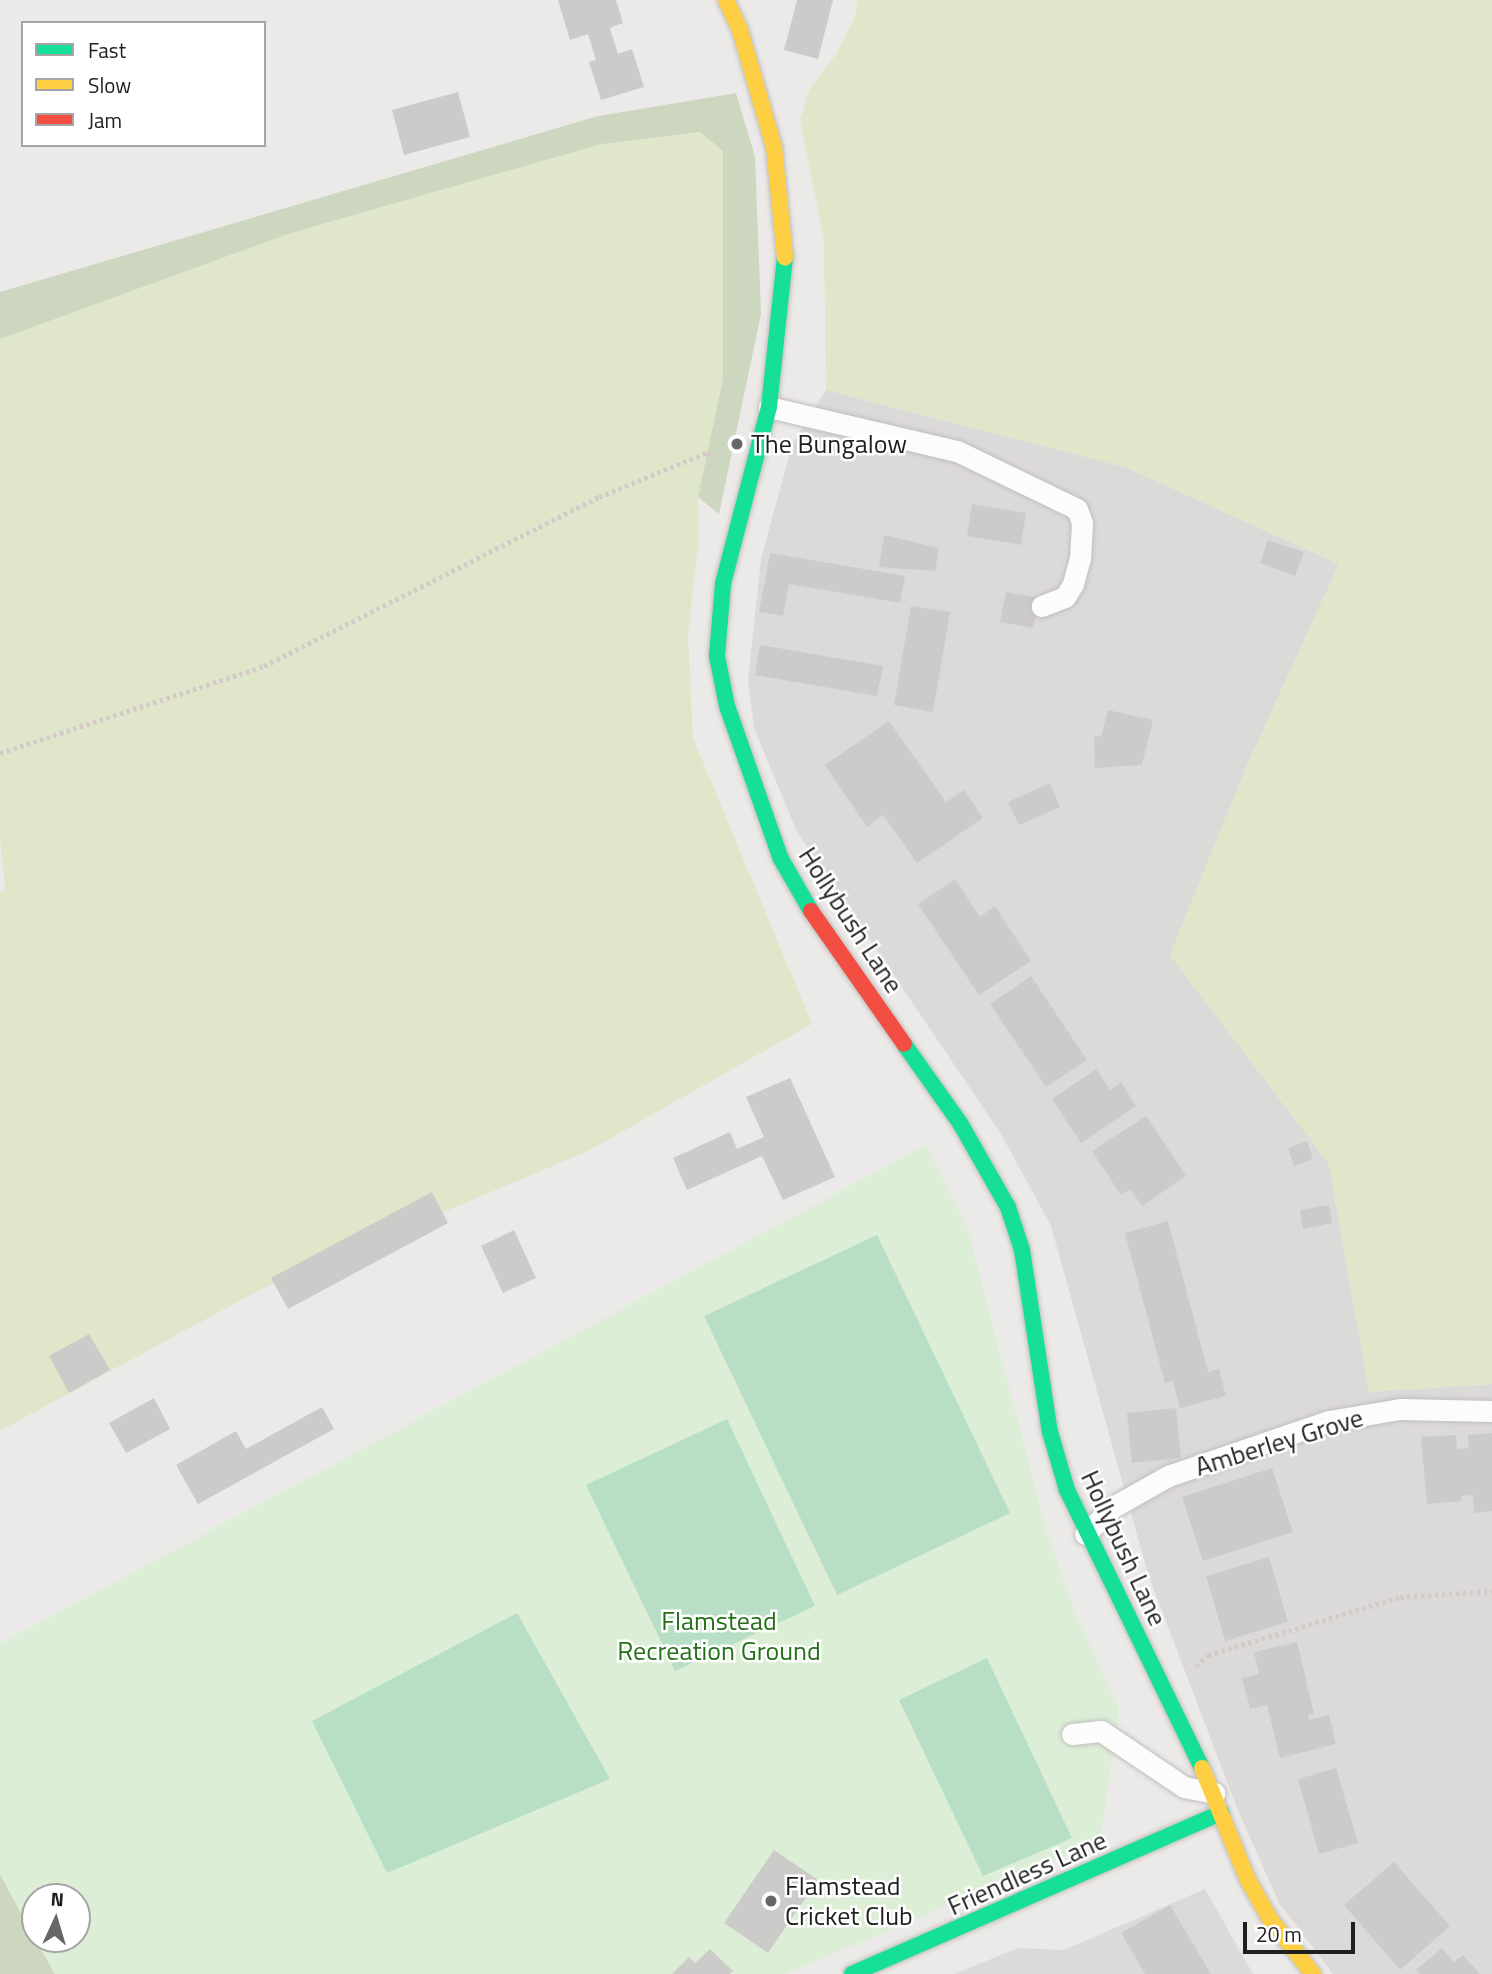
<!DOCTYPE html>
<html>
<head>
<meta charset="utf-8">
<style>
	body { margin:0 }
	#map { position:relative; width:1492px; height:1974px; overflow:hidden; background:#eceae8; font-family:"Titillium Web",sans-serif }
	div>[style] { position:absolute }
	[style*='--x'] { left:calc(var(--x)*1px); top:calc(var(--y)*1px); width:calc(var(--w)*1px); rotate:calc(var(--a)*1deg) }
	.residential>* { inset:0; background:#dcdad9 }
	.grass>* { inset:0; background:#dfe6ca }
	.forest>* { inset:0; background:#cdd7c0 }
	.park>* { inset:0; background:#dcefd6 }
	.pitch>* { inset:0; background:#b8dec6 }
	.building>* { inset:0; background:#cdcbc9 }
	.path>* { height:4.5px; margin-top:-2.25px; transform-origin:0; background:repeating-linear-gradient(90deg,#d5c9c9 0 3.5px,transparent 0 7px) }
	.roads { filter:drop-shadow(0 0 2px #c0bfbe) drop-shadow(0 0 2px #c0bfbe) }
	.lane>* { height:21px; margin:-10.5px; padding:0 10.5px; transform-origin:10.5px; border-radius:10.5px; background:#fcfcfc }
	.fast>* { height:16px; margin:-8px; padding:0 8px; transform-origin:8px; border-radius:8px; background:#16e098 }
	.slow>* { height:16px; margin:-8px; padding:0 8px; transform-origin:8px; border-radius:8px; background:#ffcf43 }
	.jam>* { height:16px; margin:-8px; padding:0 8px; transform-origin:8px; border-radius:8px; background:#f24e42 }
	.dots>* { width:19px; height:19px; translate:-50% -50%; box-sizing:border-box; border:4px solid #fff; border-radius:50% }
	span { translate:-50% -50%; white-space:nowrap; text-align:center; line-height:1.15; -webkit-text-stroke:5px #fff; paint-order:stroke }
	.poi-label { font-size:26px; color:#1f1f1f }
	.left { translate:0 -50%; text-align:left }
	.street-label { font-size:26px; color:#1f1f1f }
	.park-label { font-size:26px; color:#247019 }
	.legend { position:absolute; left:21px; top:21px; width:245px; height:126px; box-sizing:border-box; background:#fff; border:2px solid #a5a5a5; margin:0; padding:9px 12px; list-style:none; font-size:21px; color:#1f1f1f }
	.legend li { display:flex; align-items:center; gap:14px; height:35px }
	.legend b { width:35px; border:2px solid #a5a5a5 }
	.north { position:absolute; left:21px; top:1883px; width:70px; height:70px; box-sizing:border-box; background:#fff; border:2px solid #a5a5a5; border-radius:50%; rotate:4deg; font-size:19px; font-weight:700; line-height:28px; text-align:center; color:#1f1f1f }
	.north::after { content:''; display:block; margin:auto; width:24px; height:32px; background:#676665; clip-path:polygon(50% 0,100% 100%,50% 72%,0 100%) }
	.scale { position:absolute; left:1243px; top:1922px; width:112px; height:32px; box-sizing:border-box; border:4px solid #1f1f1f; border-top:0; padding-left:9px; font-size:21px; line-height:24px; white-space:nowrap; color:#1f1f1f; -webkit-text-stroke:5px #fff; paint-order:stroke }
</style>
</head>
<body>
<div id="map">
	<div class="residential">
		<div style="clip-path:polygon(826px 390px,1125px 467px,1339px 564px,1246px 768px,1170px 955px,1329px 1164px,1369px 1392px,1492px 1384px,1492px 1974px,1333px 1974px,1279px 1903px,1237px 1808px,1148px 1574px,1051px 1226px,1001px 1134px,797px 832px,754px 728px,748px 680px,761px 559px,792px 445px)"></div>
		<div style="clip-path:polygon(1205px 1889px,1253px 1974px,954px 1974px,1018px 1948px,1064px 1950px)"></div>
	</div>
	<div class="grass">
		<div style="clip-path:polygon(857px 0,1492px 0,1492px 1384px,1369px 1392px,1329px 1164px,1170px 955px,1246px 768px,1339px 564px,1125px 467px,826px 390px,824px 241px,800px 120px,809px 90px,837px 53px,856px 14px)"></div>
		<div style="clip-path:polygon(700px 132px,723px 151px,726px 295px,723px 379px,698px 497px,699px 537px,688px 635px,693px 738px,812px 1024px,588px 1151px,261px 1289px,0 1431px,0 893px,5px 889px,0 839px,0 339px,288px 234px,602px 144px)"></div>
	</div>
	<div class="forest">
		<div style="clip-path:polygon(736px 93px,755px 157px,761px 314px,719px 514px,698px 497px,723px 379px,723px 151px,700px 132px,602px 144px,288px 234px,0 339px,0 292px,598px 116px)"></div>
		<div style="clip-path:polygon(0 1874px,35px 1939px,55px 1974px,0 1974px)"></div>
	</div>
	<div class="park">
		<div style="clip-path:polygon(926px 1145px,967px 1227px,1048px 1536px,1077px 1617px,1119px 1709px,1100px 1841px,786px 1974px,55px 1974px,36px 1939px,77px 1939px,77px 1897px,35px 1897px,35px 1938px,0 1874px,0 1644px)"></div>
	</div>
	<div class="pitch">
		<div style="clip-path:polygon(877px 1235px,1010px 1513px,837px 1595px,704px 1316px)"></div>
		<div style="clip-path:polygon(727px 1419px,815px 1606px,675px 1671px,586px 1485px)"></div>
		<div style="clip-path:polygon(517px 1613px,610px 1779px,387px 1873px,312px 1721px)"></div>
		<div style="clip-path:polygon(987px 1658px,1072px 1838px,983px 1876px,899px 1700px)"></div>
	</div>
	<div class="building">
		<div style="clip-path:polygon(558px 0,616px 0,623px 23px,610px 28px,618px 54px,632px 49px,644px 87px,601px 100px,589px 62px,596px 60px,588px 34px,570px 40px)"></div>
		<div style="clip-path:polygon(797px 0,833px 0,818px 59px,784px 50px)"></div>
		<div style="clip-path:polygon(458px 92px,470px 137px,404px 155px,392px 110px)"></div>
		<div style="clip-path:polygon(972px 504px,1026px 513px,1021px 545px,967px 536px)"></div>
		<div style="clip-path:polygon(884px 535px,939px 548px,935px 571px,879px 567px)"></div>
		<div style="clip-path:polygon(1268px 540px,1304px 552px,1295px 576px,1260px 563px)"></div>
		<div style="clip-path:polygon(770px 553px,905px 576px,900px 603px,789px 584px,783px 616px,759px 612px)"></div>
		<div style="clip-path:polygon(1006px 592px,1039px 598px,1033px 628px,1000px 622px)"></div>
		<div style="clip-path:polygon(911px 606px,950px 612px,933px 712px,894px 705px)"></div>
		<div style="clip-path:polygon(760px 645px,883px 666px,877px 696px,755px 675px)"></div>
		<div style="clip-path:polygon(1108px 710px,1153px 720px,1142px 765px,1095px 768px,1094px 735px,1101px 737px)"></div>
		<div style="clip-path:polygon(889px 721px,946px 802px,964px 790px,983px 818px,917px 863px,883px 815px,867px 827px,825px 765px)"></div>
		<div style="clip-path:polygon(1050px 783px,1060px 807px,1019px 825px,1008px 802px)"></div>
		<div style="clip-path:polygon(955px 879px,980px 917px,995px 906px,1031px 961px,979px 995px,918px 904px)"></div>
		<div style="clip-path:polygon(1031px 976px,1087px 1060px,1046px 1087px,990px 1004px)"></div>
		<div style="clip-path:polygon(1096px 1069px,1110px 1090px,1121px 1082px,1136px 1106px,1081px 1143px,1052px 1099px)"></div>
		<div style="clip-path:polygon(790px 1078px,835px 1177px,783px 1200px,762px 1156px,687px 1190px,673px 1158px,730px 1132px,737px 1149px,764px 1137px,746px 1097px)"></div>
		<div style="clip-path:polygon(1146px 1116px,1186px 1176px,1142px 1206px,1130px 1189px,1121px 1195px,1092px 1151px)"></div>
		<div style="clip-path:polygon(1307px 1141px,1313px 1159px,1294px 1166px,1288px 1148px)"></div>
		<div style="clip-path:polygon(432px 1192px,448px 1223px,288px 1309px,271px 1278px)"></div>
		<div style="clip-path:polygon(1329px 1205px,1332px 1223px,1303px 1229px,1300px 1210px)"></div>
		<div style="clip-path:polygon(1168px 1221px,1208px 1372px,1219px 1369px,1226px 1396px,1180px 1408px,1173px 1381px,1165px 1383px,1125px 1233px)"></div>
		<div style="clip-path:polygon(514px 1230px,536px 1278px,503px 1293px,481px 1246px)"></div>
		<div style="clip-path:polygon(89px 1334px,110px 1370px,69px 1393px,49px 1356px)"></div>
		<div style="clip-path:polygon(154px 1398px,170px 1429px,126px 1453px,109px 1423px)"></div>
		<div style="clip-path:polygon(322px 1407px,334px 1429px,198px 1504px,176px 1465px,236px 1431px,246px 1449px)"></div>
		<div style="clip-path:polygon(1176px 1408px,1181px 1458px,1132px 1463px,1127px 1413px)"></div>
		<div style="clip-path:polygon(1492px 1433px,1492px 1511px,1474px 1513px,1473px 1495px,1461px 1496px,1462px 1501px,1427px 1504px,1421px 1437px,1456px 1435px,1457px 1449px,1469px 1448px,1468px 1435px)"></div>
		<div style="clip-path:polygon(1272px 1468px,1293px 1532px,1203px 1561px,1182px 1497px)"></div>
		<div style="clip-path:polygon(1269px 1557px,1288px 1622px,1225px 1641px,1206px 1576px)"></div>
		<div style="clip-path:polygon(1297px 1642px,1314px 1714px,1308px 1714px,1309px 1720px,1329px 1715px,1336px 1744px,1280px 1758px,1267px 1705px,1250px 1709px,1242px 1678px,1259px 1674px,1254px 1652px)"></div>
		<div style="clip-path:polygon(1336px 1768px,1358px 1843px,1319px 1854px,1298px 1779px)"></div>
		<div style="clip-path:polygon(774px 1850px,818px 1880px,768px 1953px,724px 1923px)"></div>
		<div style="clip-path:polygon(1394px 1862px,1450px 1926px,1400px 1970px,1344px 1905px)"></div>
		<div style="clip-path:polygon(1170px 1905px,1211px 1974px,1145px 1974px,1121px 1933px)"></div>
		<div style="clip-path:polygon(1442px 1948px,1454px 1962px,1463px 1955px,1480px 1974px,1420px 1974px,1416px 1970px)"></div>
		<div style="clip-path:polygon(710px 1949px,733px 1971px,730px 1974px,672px 1974px,689px 1957px,695px 1963px)"></div>
	</div>
	<div class="path">
		<div style="--x:0;--y:753;--w:278;--a:-18.2"></div>
		<div style="--x:264;--y:666;--w:375;--a:-26.8"></div>
		<div style="--x:599;--y:497;--w:116;--a:-22.4"></div>
		<div style="--x:706;--y:453;--w:10;--a:17"></div>
		<div style="--x:1196;--y:1666;--w:16;--a:-43"></div>
		<div style="--x:1208;--y:1655;--w:201;--a:-16.8"></div>
		<div style="--x:1400;--y:1597;--w:92;--a:-3.7"></div>
	</div>
	<div class="roads">
		<div class="lane">
			<div style="--x:769;--y:407;--w:193;--a:13.2"></div>
			<div style="--x:957;--y:451;--w:133;--a:25.8"></div>
			<div style="--x:1077;--y:509;--w:15;--a:70"></div>
			<div style="--x:1082;--y:523;--w:35;--a:93"></div>
			<div style="--x:1080;--y:558;--w:27;--a:105"></div>
			<div style="--x:1073;--y:584;--w:15;--a:122"></div>
			<div style="--x:1065;--y:597;--w:25;--a:159"></div>
			<div style="--x:1085;--y:1534;--w:39;--a:-44"></div>
			<div style="--x:1113;--y:1507;--w:63;--a:-29.4"></div>
			<div style="--x:1168;--y:1476;--w:170;--a:-18.9"></div>
			<div style="--x:1329;--y:1421;--w:72;--a:-9.6"></div>
			<div style="--x:1400;--y:1409;--w:92;--a:1.2"></div>
			<div style="--x:1072;--y:1734;--w:29;--a:-6"></div>
			<div style="--x:1101;--y:1731;--w:100;--a:34"></div>
			<div style="--x:1184;--y:1787;--w:31;--a:11"></div>
		</div>
		<div class="fast">
			<div style="--x:785;--y:257;--w:151;--a:96.1"></div>
			<div style="--x:769;--y:407;--w:183;--a:104.6"></div>
			<div style="--x:723;--y:584;--w:72;--a:94.8"></div>
			<div style="--x:717;--y:656;--w:51;--a:78.7"></div>
			<div style="--x:727;--y:706;--w:162;--a:70.6"></div>
			<div style="--x:781;--y:859;--w:60;--a:60"></div>
			<div style="--x:904;--y:1044;--w:97;--a:54.7"></div>
			<div style="--x:960;--y:1123;--w:97;--a:60.3"></div>
			<div style="--x:1008;--y:1207;--w:45;--a:72"></div>
			<div style="--x:1022;--y:1250;--w:184;--a:81.3"></div>
			<div style="--x:1050;--y:1432;--w:60;--a:73.7"></div>
			<div style="--x:1067;--y:1490;--w:309;--a:64.1"></div>
			<div style="--x:852;--y:1974;--w:403;--a:-23.6"></div>
		</div>
		<div class="slow">
			<div style="--x:726;--y:0;--w:33;--a:65"></div>
			<div style="--x:740;--y:30;--w:122;--a:73.8"></div>
			<div style="--x:774;--y:147;--w:111;--a:84.3"></div>
			<div style="--x:1202;--y:1768;--w:121;--a:67.7"></div>
			<div style="--x:1248;--y:1880;--w:45;--a:60.6"></div>
			<div style="--x:1270;--y:1919;--w:70;--a:52"></div>
		</div>
		<div class="jam">
			<div style="--x:811;--y:911;--w:162;--a:55"></div>
		</div>
	</div>
	<div class="dots">
		<div style="left:737px;top:444px;background:#676665"></div>
		<div style="left:771px;top:1901px;background:#676665"></div>
	</div>
	<div class="poi-label">
		<span class="left" style="left:751px;top:444px">The Bungalow</span>
		<span class="left" style="left:785px;top:1901px">Flamstead<br>Cricket Club</span>
	</div>
	<div class="street-label">
		<span style="left:851px;top:920px;rotate:57deg">Hollybush Lane</span>
		<span style="left:1279px;top:1442px;rotate:-17deg">Amberley Grove</span>
		<span style="left:1124px;top:1548px;rotate:65deg">Hollybush Lane</span>
		<span style="left:1027px;top:1873px;rotate:-24deg">Friendless Lane</span>
	</div>
	<div class="park-label">
		<span style="left:719px;top:1636px">Flamstead<br>Recreation Ground</span>
	</div>
	<ul class="legend">
	<li><b style="height:9px;background:#16e098"></b>Fast</li>
	<li><b style="height:9px;background:#ffcf43"></b>Slow</li>
	<li><b style="height:9px;background:#f24e42"></b>Jam</li>
	</ul>
	<div class="north">N</div>
	<div class="scale">20 m</div>
</div>
</body>
</html>
